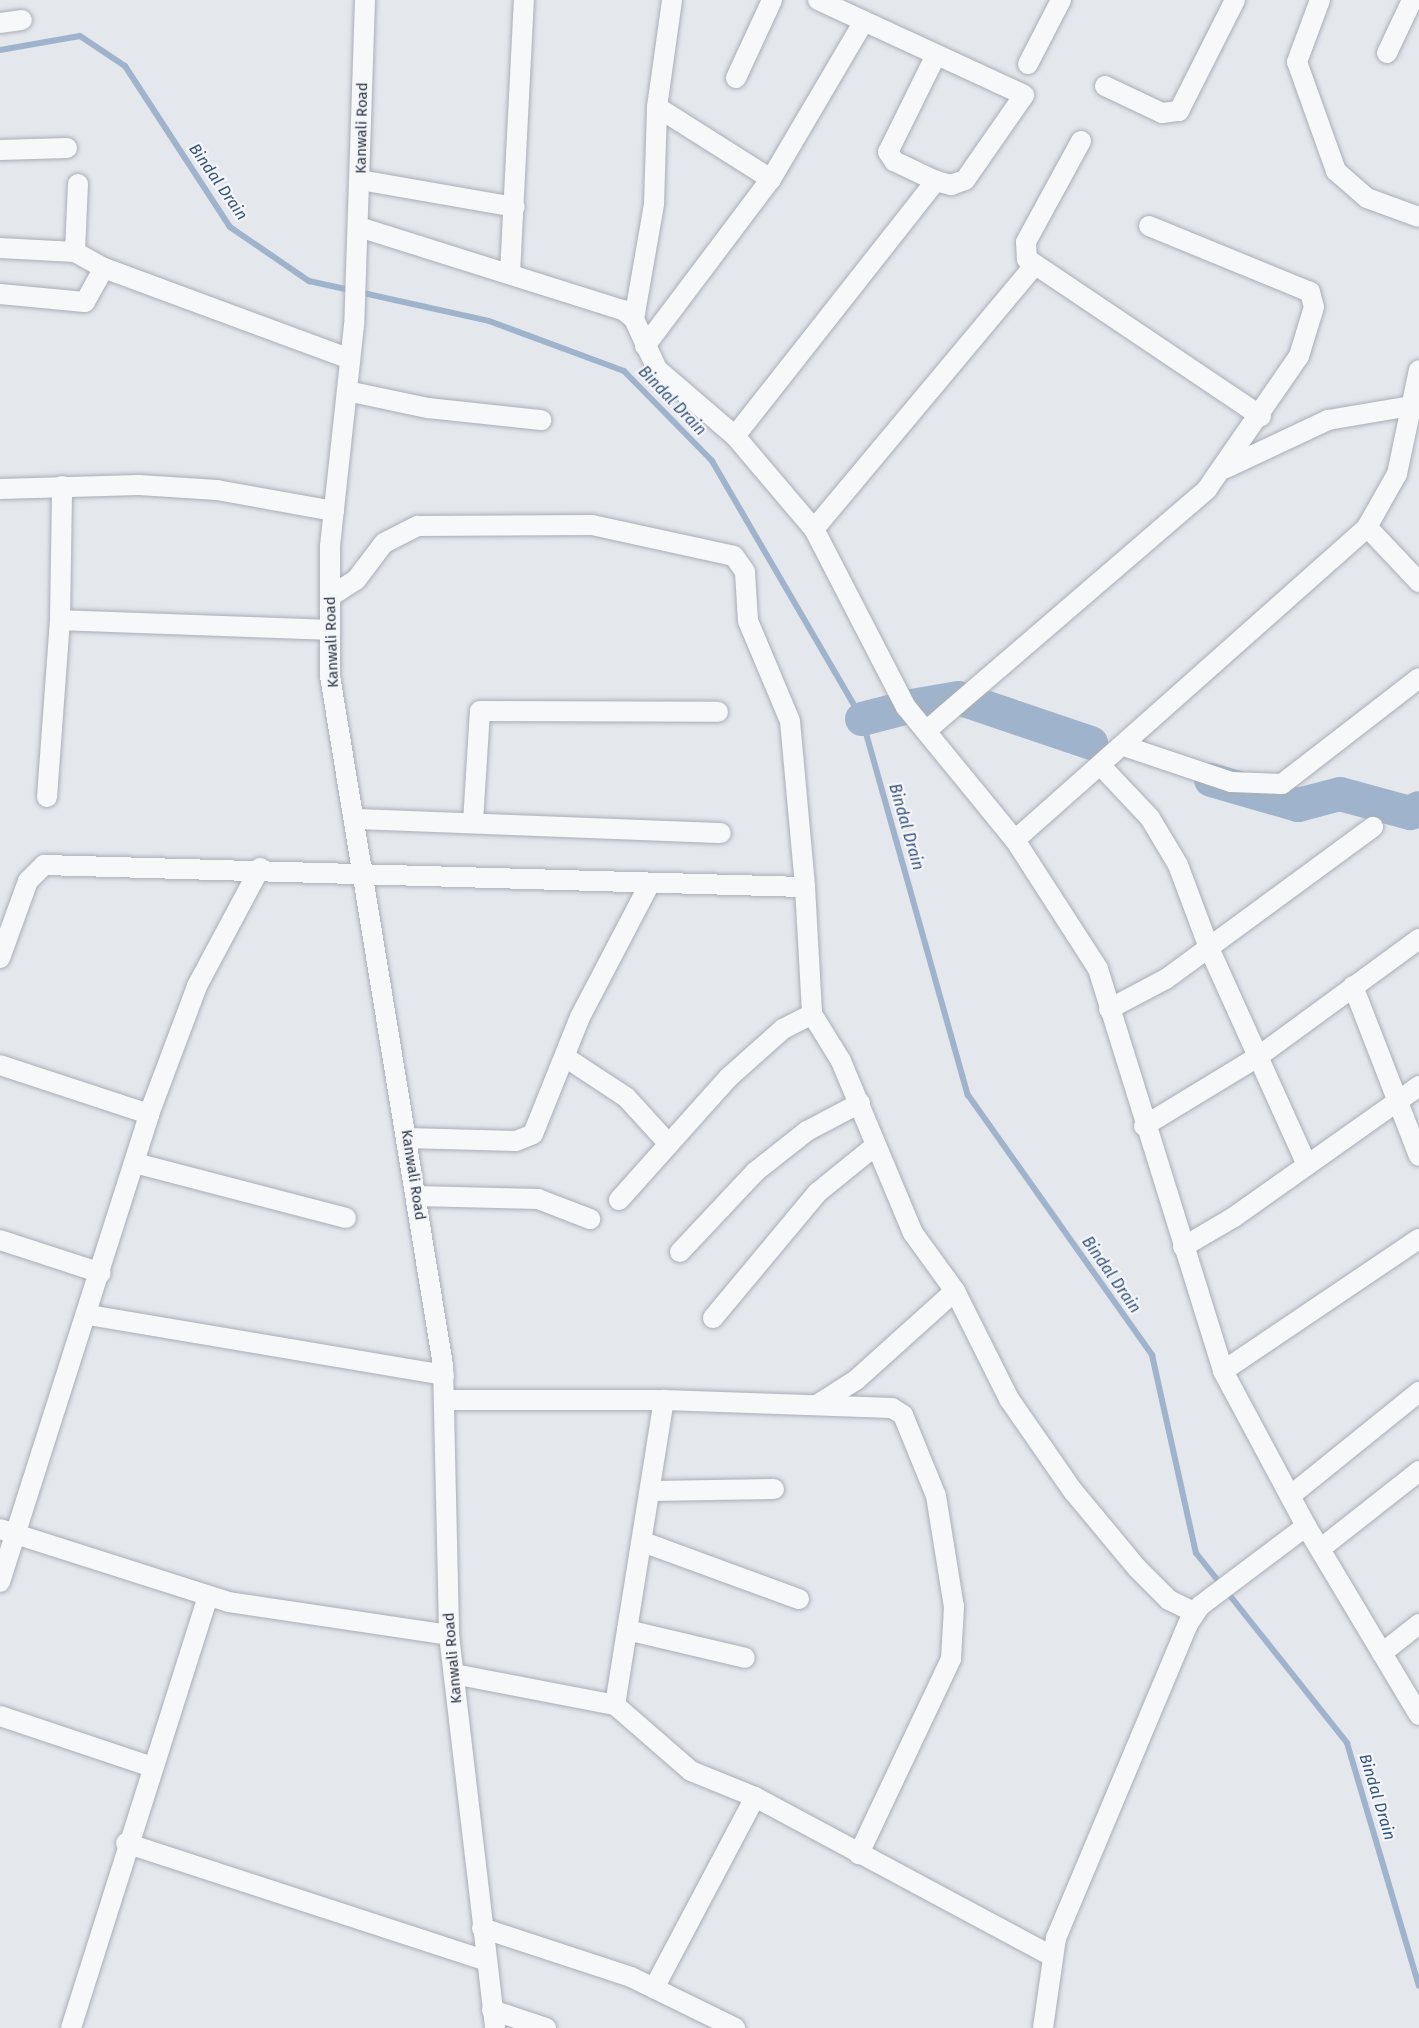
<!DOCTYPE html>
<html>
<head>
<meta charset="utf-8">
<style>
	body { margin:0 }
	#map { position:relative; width:1419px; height:2028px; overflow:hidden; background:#e4e7ec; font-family:"Fira Sans",sans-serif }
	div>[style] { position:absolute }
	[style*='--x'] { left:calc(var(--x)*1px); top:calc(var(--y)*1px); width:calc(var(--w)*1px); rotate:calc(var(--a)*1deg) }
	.stream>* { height:6px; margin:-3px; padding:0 3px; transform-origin:3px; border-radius:3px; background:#9fb4cc }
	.river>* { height:34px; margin:-17px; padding:0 17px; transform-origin:17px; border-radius:17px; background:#9fb4cc }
	.roads { filter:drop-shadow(0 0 2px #a9aeb7) drop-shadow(0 0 2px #a9aeb7) }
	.minor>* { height:20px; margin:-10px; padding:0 10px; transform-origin:10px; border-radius:10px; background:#f7f8fa }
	span { translate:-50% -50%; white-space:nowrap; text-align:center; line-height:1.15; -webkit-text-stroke:4.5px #f4f6f9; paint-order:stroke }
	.street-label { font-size:15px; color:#2b3445 }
	.water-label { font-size:16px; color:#34527a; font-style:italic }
</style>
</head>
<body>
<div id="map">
	<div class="stream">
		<div style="--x:0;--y:50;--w:81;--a:-9.9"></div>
		<div style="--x:80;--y:36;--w:54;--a:33.7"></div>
		<div style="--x:125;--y:66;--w:192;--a:56.9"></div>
		<div style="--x:230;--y:227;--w:96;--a:34.4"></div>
		<div style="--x:309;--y:281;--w:184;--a:12.5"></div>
		<div style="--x:489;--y:321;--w:144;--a:20.3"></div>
		<div style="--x:624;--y:371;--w:126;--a:45.6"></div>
		<div style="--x:712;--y:461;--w:298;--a:59.8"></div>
		<div style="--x:862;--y:719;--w:391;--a:74.3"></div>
		<div style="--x:968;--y:1095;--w:319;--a:54.7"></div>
		<div style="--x:1152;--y:1355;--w:203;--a:77.5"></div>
		<div style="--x:1196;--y:1553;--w:243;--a:51.5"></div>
		<div style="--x:1347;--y:1743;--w:253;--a:73.5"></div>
	</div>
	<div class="river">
		<div style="--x:967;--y:701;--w:131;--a:18.7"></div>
		<div style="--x:912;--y:706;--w:47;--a:-9.9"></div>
		<div style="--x:862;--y:719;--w:40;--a:-14.4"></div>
		<div style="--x:1211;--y:780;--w:91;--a:16"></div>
		<div style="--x:1298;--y:805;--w:43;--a:-14.7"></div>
		<div style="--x:1340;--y:794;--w:73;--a:15.2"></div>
		<div style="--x:1410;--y:813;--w:10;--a:-29"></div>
	</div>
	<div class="roads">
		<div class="minor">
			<div style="--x:365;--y:0;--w:325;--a:91.9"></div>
			<div style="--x:354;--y:325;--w:222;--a:96.2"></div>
			<div style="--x:330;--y:546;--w:130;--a:90"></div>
			<div style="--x:330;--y:676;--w:698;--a:80.69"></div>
			<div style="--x:443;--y:1365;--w:270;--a:88.7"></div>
			<div style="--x:449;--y:1635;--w:396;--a:83.3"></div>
			<div style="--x:1320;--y:0;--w:66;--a:110.4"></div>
			<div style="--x:1297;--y:62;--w:116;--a:70.3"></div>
			<div style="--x:1336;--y:171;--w:41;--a:41.1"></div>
			<div style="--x:1367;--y:198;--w:55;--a:20.1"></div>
			<div style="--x:0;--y:23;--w:22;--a:-8"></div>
			<div style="--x:1387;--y:53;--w:59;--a:-64.7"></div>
			<div style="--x:936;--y:55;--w:108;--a:116.3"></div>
			<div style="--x:888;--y:152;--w:11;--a:56"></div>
			<div style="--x:894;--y:161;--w:47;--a:25.5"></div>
			<div style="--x:1028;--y:64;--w:72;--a:-62.7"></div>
			<div style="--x:736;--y:78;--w:86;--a:-65.2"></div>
			<div style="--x:1105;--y:86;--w:63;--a:25.3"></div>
			<div style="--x:1162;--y:113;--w:17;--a:-7"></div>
			<div style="--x:1179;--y:111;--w:124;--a:-63.2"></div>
			<div style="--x:657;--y:107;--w:135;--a:32.3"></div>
			<div style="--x:1081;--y:141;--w:115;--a:118.6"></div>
			<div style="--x:1026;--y:242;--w:17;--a:87"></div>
			<div style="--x:1027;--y:259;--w:282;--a:33.9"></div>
			<div style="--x:0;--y:150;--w:67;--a:-1.7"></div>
			<div style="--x:360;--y:180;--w:157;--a:9.9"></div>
			<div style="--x:359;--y:227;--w:277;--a:17.5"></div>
			<div style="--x:623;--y:310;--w:14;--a:39"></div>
			<div style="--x:634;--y:319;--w:55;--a:65.3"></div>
			<div style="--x:657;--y:369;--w:103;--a:40.7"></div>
			<div style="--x:735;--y:436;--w:122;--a:49.7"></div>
			<div style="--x:814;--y:529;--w:200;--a:62.7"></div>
			<div style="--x:906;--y:707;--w:172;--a:50.7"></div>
			<div style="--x:1015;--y:840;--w:153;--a:57.2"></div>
			<div style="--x:1098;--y:969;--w:421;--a:72.7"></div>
			<div style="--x:1223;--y:1371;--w:176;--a:61.8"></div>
			<div style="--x:1306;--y:1526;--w:220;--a:59.1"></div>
			<div style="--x:0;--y:248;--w:75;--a:3.1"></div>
			<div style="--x:75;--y:252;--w:33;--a:29"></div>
			<div style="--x:104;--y:268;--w:262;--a:20.3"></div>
			<div style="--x:75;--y:252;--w:68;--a:-87.5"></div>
			<div style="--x:510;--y:274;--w:274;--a:-87.1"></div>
			<div style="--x:0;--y:294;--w:85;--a:5.4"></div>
			<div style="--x:85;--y:302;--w:39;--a:-61"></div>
			<div style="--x:634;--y:319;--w:117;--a:-80.1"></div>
			<div style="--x:654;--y:204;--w:97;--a:-88.2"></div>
			<div style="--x:657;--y:107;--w:108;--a:-82"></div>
			<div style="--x:645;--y:346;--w:209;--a:-53"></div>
			<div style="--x:771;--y:179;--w:183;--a:-59.5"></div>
			<div style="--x:347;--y:391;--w:83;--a:11.9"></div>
			<div style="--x:428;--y:408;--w:114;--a:6.1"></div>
			<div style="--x:735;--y:436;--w:325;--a:-51.8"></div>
			<div style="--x:936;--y:181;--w:16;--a:15"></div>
			<div style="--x:951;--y:185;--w:15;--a:-20"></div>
			<div style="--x:965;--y:180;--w:103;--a:-55.2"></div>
			<div style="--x:1024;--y:95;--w:227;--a:-155.2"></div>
			<div style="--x:1226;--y:468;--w:113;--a:-25.2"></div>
			<div style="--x:1328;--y:420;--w:84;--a:-9.6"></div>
			<div style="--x:0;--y:489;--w:139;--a:-1.6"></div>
			<div style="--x:139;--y:485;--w:78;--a:3.7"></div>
			<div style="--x:217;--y:490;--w:119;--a:10.2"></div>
			<div style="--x:1367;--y:527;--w:76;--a:46.6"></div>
			<div style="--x:814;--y:529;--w:343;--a:-50.1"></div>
			<div style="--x:331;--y:596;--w:30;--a:-33"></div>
			<div style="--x:356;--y:580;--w:46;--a:-52.9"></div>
			<div style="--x:384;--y:543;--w:38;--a:-27"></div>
			<div style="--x:418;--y:526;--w:174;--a:-0.3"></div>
			<div style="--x:592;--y:525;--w:145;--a:12.3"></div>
			<div style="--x:734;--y:556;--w:19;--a:55"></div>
			<div style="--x:745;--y:572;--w:49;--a:86.5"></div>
			<div style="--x:748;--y:621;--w:108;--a:67.2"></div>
			<div style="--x:790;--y:721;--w:167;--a:84.8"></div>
			<div style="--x:60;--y:620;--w:270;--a:2.1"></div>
			<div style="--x:926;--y:731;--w:371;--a:-40.7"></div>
			<div style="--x:1207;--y:489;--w:162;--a:-55.3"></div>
			<div style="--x:1299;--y:356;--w:51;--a:-73"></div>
			<div style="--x:1314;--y:307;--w:16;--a:-105"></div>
			<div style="--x:1310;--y:292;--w:174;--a:-157.7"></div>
			<div style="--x:1124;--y:746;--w:113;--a:18.6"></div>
			<div style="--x:1231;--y:782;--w:51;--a:2.2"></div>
			<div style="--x:1282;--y:784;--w:173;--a:-37.7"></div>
			<div style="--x:1102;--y:767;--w:70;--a:46.7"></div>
			<div style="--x:1150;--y:818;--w:55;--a:59.2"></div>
			<div style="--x:1178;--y:865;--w:89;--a:69.5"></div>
			<div style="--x:1209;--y:948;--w:238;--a:65.7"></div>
			<div style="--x:47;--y:797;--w:177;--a:-85.8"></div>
			<div style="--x:60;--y:620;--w:134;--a:-89.1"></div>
			<div style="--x:355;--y:819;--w:366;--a:2.2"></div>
			<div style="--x:473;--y:822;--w:111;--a:-86.4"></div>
			<div style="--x:480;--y:711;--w:238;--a:0.2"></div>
			<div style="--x:1015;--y:840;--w:471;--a:-41.6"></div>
			<div style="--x:1367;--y:527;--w:61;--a:-60.5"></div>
			<div style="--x:1397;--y:474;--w:106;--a:-78.1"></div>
			<div style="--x:0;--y:958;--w:82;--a:-70"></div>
			<div style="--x:28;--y:881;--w:23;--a:-45"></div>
			<div style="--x:44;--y:865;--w:761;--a:1.66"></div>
			<div style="--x:805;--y:887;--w:127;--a:86.8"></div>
			<div style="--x:812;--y:1014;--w:55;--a:58.3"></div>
			<div style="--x:841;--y:1061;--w:186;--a:67.3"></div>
			<div style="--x:913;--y:1233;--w:72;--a:54.1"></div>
			<div style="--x:955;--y:1291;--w:121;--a:63.4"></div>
			<div style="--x:1009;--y:1399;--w:112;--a:55.2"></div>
			<div style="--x:1073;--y:1491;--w:100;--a:50.3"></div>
			<div style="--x:1137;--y:1568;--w:45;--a:45"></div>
			<div style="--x:1169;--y:1600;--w:28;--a:26"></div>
			<div style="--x:1353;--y:986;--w:182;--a:68.8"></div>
			<div style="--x:1109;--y:1009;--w:64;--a:-27.8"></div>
			<div style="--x:1166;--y:979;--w:257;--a:-36.3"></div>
			<div style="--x:565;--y:1057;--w:73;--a:33.3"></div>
			<div style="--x:626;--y:1097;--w:61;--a:47.7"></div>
			<div style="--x:0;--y:1065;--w:157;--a:18.2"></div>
			<div style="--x:1144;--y:1126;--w:135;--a:-31.3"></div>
			<div style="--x:1259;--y:1056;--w:198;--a:-36.2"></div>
			<div style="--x:407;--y:1138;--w:109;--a:1.6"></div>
			<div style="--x:516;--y:1141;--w:18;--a:-22"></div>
			<div style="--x:533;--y:1134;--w:126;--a:-68.1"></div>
			<div style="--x:580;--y:1017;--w:149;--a:-62.4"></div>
			<div style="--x:135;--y:1163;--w:218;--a:14.6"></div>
			<div style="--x:416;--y:1196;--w:122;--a:1.4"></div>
			<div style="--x:538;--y:1199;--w:56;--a:21"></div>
			<div style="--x:619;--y:1200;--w:164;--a:-48.2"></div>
			<div style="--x:728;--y:1078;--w:74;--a:-41.7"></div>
			<div style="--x:783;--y:1029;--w:33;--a:-27"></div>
			<div style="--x:0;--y:1240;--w:106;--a:18.1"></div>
			<div style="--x:1183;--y:1247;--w:59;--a:-30.5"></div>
			<div style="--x:1234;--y:1217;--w:227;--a:-35.3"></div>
			<div style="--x:680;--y:1252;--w:110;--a:-46.8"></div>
			<div style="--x:755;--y:1172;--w:66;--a:-38.3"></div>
			<div style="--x:807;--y:1131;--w:60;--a:-27.8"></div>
			<div style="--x:89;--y:1315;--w:360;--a:9.6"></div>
			<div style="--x:713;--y:1318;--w:163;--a:-50.2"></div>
			<div style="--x:817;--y:1193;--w:75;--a:-39"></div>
			<div style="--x:1223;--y:1371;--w:236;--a:-34"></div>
			<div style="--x:444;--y:1400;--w:220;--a:0"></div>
			<div style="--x:664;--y:1400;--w:228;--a:2"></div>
			<div style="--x:892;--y:1408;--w:13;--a:32"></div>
			<div style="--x:903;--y:1415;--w:87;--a:67.8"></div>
			<div style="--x:936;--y:1496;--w:112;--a:80.8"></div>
			<div style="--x:954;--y:1607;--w:52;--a:93.3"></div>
			<div style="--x:951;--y:1659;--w:216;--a:115.3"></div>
			<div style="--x:817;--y:1405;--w:46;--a:-32.7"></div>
			<div style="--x:856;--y:1380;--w:133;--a:-42"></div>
			<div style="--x:652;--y:1491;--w:122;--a:-0.9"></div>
			<div style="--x:1290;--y:1496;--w:166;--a:-38.9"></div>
			<div style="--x:0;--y:1529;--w:240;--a:17.7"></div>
			<div style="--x:229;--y:1602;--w:222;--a:8.5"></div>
			<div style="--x:643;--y:1542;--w:166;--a:20.1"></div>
			<div style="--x:1320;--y:1549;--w:126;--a:-38.2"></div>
			<div style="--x:0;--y:1582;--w:491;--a:-72.3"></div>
			<div style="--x:149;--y:1114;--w:137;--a:-69.4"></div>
			<div style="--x:197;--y:986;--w:134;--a:-61.9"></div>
			<div style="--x:627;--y:1630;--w:121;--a:13.3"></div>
			<div style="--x:1382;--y:1653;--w:47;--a:-38.1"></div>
			<div style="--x:454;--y:1674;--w:164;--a:10.9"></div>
			<div style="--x:615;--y:1705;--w:101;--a:41"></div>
			<div style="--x:691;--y:1771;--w:69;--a:22.1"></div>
			<div style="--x:755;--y:1797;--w:335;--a:28.2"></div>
			<div style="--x:615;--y:1705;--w:309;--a:-80.9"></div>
			<div style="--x:0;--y:1716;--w:160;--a:18.5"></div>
			<div style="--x:126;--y:1843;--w:378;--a:18.1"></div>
			<div style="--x:482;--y:1928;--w:157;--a:18.2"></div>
			<div style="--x:631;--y:1977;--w:116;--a:26.1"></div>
			<div style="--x:654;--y:1988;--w:216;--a:-62.1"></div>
			<div style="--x:492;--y:2010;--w:57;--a:18.4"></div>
			<div style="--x:71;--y:2028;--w:453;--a:-72.4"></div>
			<div style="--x:1043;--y:2028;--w:91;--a:-81.8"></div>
			<div style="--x:1056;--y:1938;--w:341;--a:-67.2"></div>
			<div style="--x:1188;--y:1624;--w:22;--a:-56"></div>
			<div style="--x:1200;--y:1606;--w:133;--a:-37"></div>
		</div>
	</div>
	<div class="street-label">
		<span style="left:362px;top:128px;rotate:-89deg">Kanwali Road</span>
		<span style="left:332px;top:642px;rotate:-92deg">Kanwali Road</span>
		<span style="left:413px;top:1175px;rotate:81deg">Kanwali Road</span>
		<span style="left:453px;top:1658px;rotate:-95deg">Kanwali Road</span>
	</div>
	<div class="water-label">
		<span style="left:218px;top:182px;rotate:55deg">Bindal Drain</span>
		<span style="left:672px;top:401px;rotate:46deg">Bindal Drain</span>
		<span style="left:906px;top:827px;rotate:74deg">Bindal Drain</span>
		<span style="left:1111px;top:1275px;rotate:55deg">Bindal Drain</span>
		<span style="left:1377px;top:1797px;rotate:73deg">Bindal Drain</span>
	</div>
</div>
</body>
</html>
